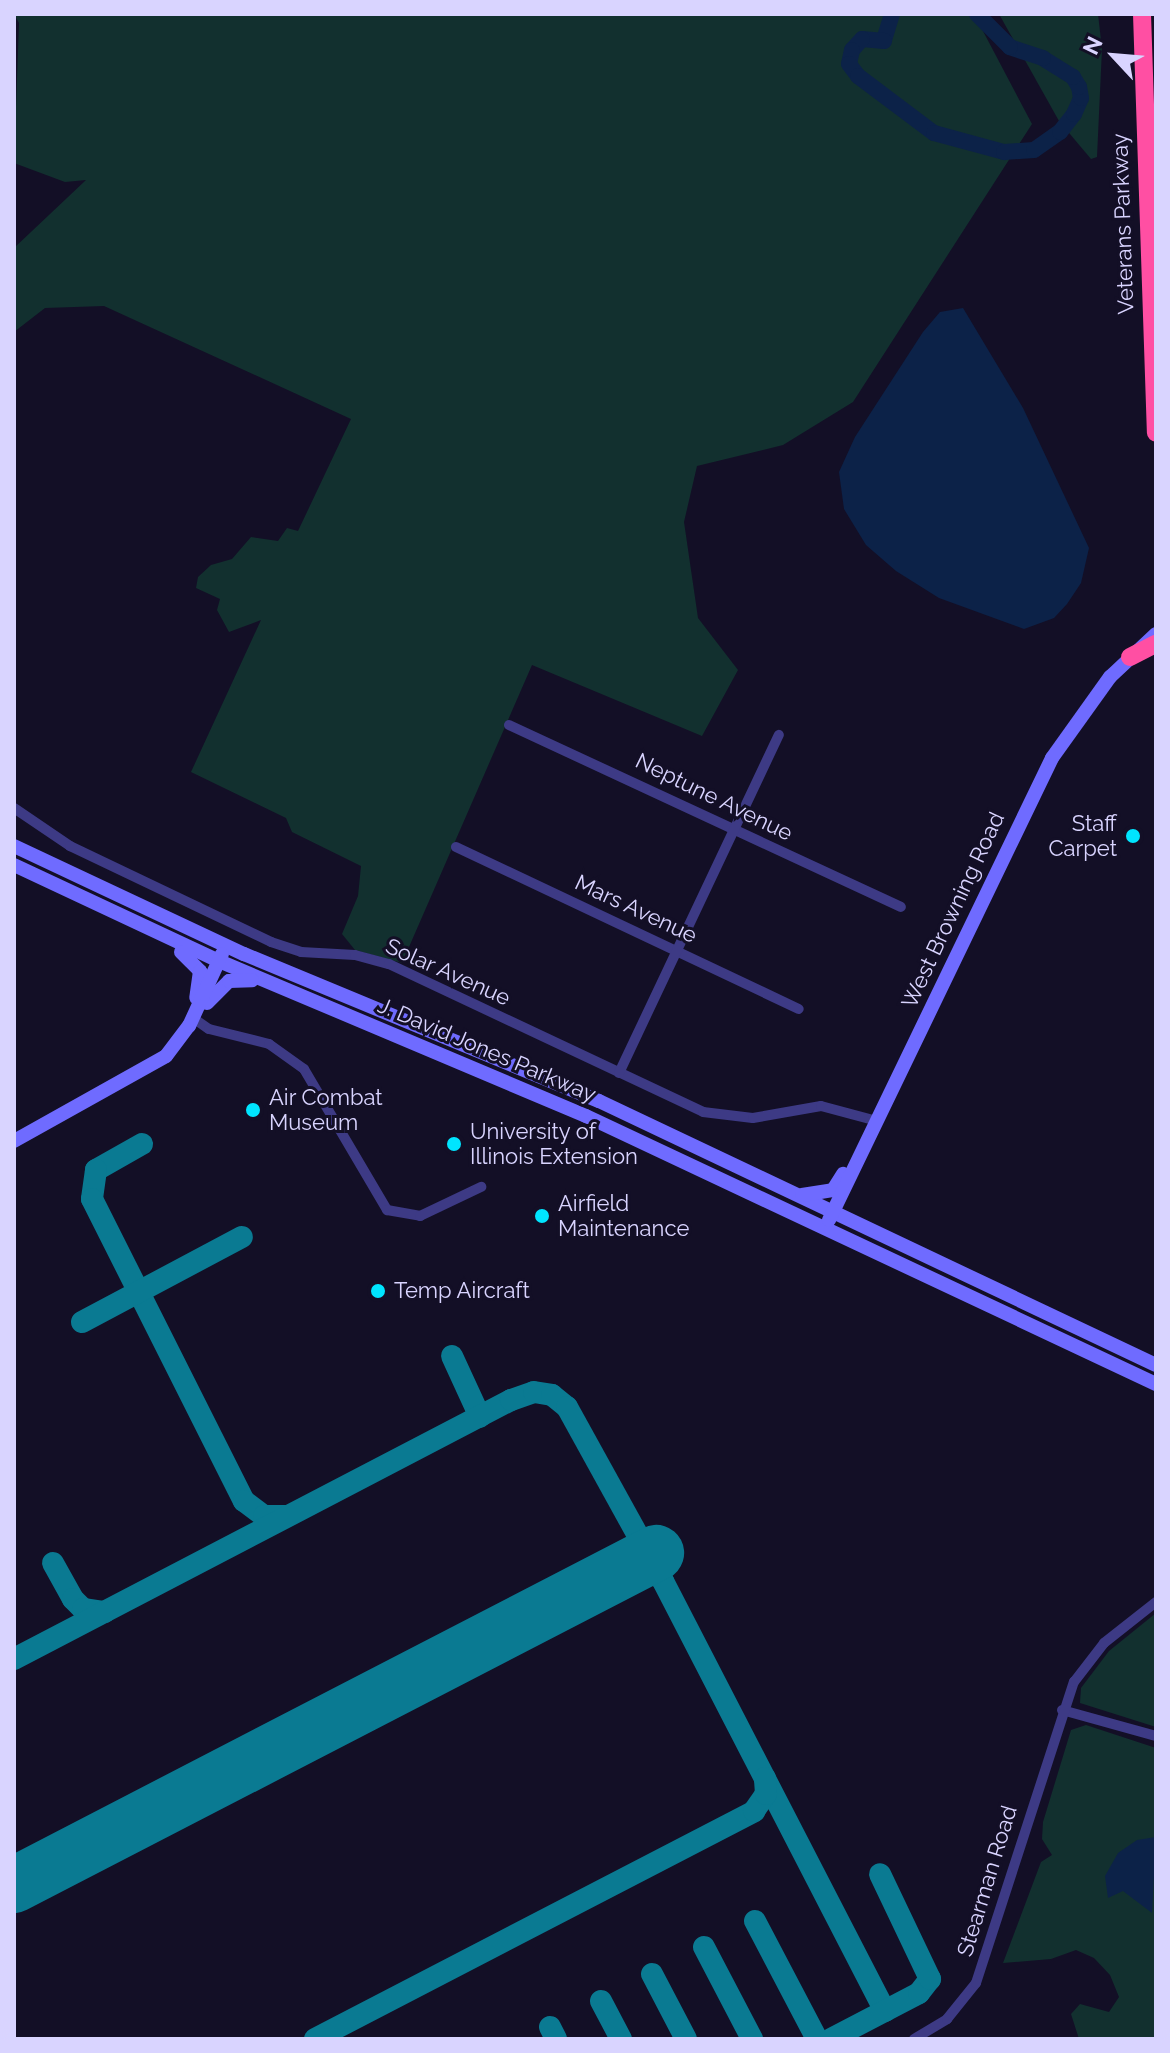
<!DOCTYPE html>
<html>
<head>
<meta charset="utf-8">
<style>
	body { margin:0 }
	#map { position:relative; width:1170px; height:2053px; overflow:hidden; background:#130f26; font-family:Raleway,sans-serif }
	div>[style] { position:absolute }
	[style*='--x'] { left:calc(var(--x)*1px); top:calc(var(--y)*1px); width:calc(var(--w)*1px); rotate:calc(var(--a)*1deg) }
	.green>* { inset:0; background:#12302f }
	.water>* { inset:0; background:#0c2248 }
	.river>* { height:16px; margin:-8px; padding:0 8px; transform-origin:8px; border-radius:8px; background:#0c2248 }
	.taxiway>* { height:22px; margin:-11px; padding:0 11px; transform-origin:11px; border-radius:11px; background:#0a7a92 }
	.runway>* { height:56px; margin:-28px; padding:0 28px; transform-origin:28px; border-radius:28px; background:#0a7a92 }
	.street>* { height:10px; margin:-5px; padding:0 5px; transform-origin:5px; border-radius:5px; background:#3d3a85 }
	.secondary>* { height:14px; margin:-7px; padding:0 7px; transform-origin:7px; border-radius:7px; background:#6f6bff }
	.highway>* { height:18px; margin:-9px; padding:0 9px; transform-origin:9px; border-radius:9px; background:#ff4fa3 }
	.dots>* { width:22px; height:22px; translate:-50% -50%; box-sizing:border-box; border:4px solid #130f26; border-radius:50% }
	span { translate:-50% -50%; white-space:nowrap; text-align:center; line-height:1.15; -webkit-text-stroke:6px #130f26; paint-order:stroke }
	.street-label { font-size:22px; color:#d9d4ff }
	.poi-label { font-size:22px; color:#d9d4ff }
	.right { translate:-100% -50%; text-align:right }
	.left { translate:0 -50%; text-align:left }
	.frame { position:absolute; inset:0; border:16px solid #d9d4ff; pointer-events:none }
	.north { position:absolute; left:1074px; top:16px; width:80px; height:80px; -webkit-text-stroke:6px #130f26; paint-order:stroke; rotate:296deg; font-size:22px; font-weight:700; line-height:32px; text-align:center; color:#d9d4ff }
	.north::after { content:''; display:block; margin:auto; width:28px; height:36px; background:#d9d4ff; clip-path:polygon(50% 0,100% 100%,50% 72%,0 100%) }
</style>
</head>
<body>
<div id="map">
	<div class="green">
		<div style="clip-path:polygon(14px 14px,974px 14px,1032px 124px,853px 402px,783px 445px,697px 466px,684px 522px,698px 618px,738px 670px,702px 736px,532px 665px,402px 963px,355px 950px,342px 934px,358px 896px,361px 866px,292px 832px,286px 818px,191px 772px,261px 620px,229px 632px,217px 610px,220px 599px,196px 588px,198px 577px,211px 565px,232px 559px,251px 537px,278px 541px,287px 528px,298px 531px,351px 419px,104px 306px,45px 308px,14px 332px,14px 248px,86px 180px,65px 182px,14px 163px,19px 23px)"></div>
		<div style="clip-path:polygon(999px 14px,1098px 14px,1102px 49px,1097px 157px,1091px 159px,1059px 121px)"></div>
		<div style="clip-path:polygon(1156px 1613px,1156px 1727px,1080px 1703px,1081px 1688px,1109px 1651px)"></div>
		<div style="clip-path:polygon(1086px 1725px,1156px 1748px,1156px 2039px,1079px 2039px,1071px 2014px,1080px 2004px,1109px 2012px,1119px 1997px,1110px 1975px,1094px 1958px,1076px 1950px,1051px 1959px,1003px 1963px,1041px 1862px,1052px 1855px,1042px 1839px,1043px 1822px,1071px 1730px)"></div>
	</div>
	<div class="water">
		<div style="clip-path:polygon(963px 308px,1023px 408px,1089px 548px,1081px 583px,1067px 604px,1054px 618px,1024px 629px,939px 598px,896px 571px,866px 545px,844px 509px,839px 472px,855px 437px,923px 332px,940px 312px)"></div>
		<div style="clip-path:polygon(1156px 1837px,1152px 1913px,1123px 1891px,1108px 1898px,1105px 1876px,1118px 1853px,1137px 1840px)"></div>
	</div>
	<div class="river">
		<div style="--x:892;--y:14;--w:28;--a:107"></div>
		<div style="--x:884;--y:41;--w:22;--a:-175"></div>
		<div style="--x:862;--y:39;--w:15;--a:132"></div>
		<div style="--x:852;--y:50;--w:14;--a:102"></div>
		<div style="--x:849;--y:64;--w:15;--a:53"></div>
		<div style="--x:858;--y:76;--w:95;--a:36.9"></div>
		<div style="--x:934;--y:133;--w:73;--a:15.2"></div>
		<div style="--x:1004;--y:152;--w:30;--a:-4"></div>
		<div style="--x:1034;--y:150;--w:32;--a:-35"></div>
		<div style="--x:1060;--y:132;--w:23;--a:-52"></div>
		<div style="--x:1074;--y:114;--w:17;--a:-66"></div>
		<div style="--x:1081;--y:98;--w:11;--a:-100"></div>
		<div style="--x:1079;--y:87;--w:12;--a:-121"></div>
		<div style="--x:1073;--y:77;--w:36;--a:-148"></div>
		<div style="--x:1043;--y:58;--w:35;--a:-162"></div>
		<div style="--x:1010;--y:47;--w:47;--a:-135"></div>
	</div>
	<div class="taxiway">
		<div style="--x:142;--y:1144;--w:53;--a:150.5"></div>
		<div style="--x:96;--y:1170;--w:29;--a:98"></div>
		<div style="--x:92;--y:1199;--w:338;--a:63.3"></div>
		<div style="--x:244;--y:1501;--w:25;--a:37"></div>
		<div style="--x:264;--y:1516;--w:22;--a:0"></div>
		<div style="--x:82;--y:1322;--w:181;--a:-28"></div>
		<div style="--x:452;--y:1356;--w:67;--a:65.3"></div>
		<div style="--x:53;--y:1563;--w:41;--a:60.9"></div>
		<div style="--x:73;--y:1599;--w:14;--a:45"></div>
		<div style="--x:83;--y:1609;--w:22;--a:8"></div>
		<div style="--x:14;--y:1659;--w:560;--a:-27.53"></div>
		<div style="--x:511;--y:1400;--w:24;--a:-19"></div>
		<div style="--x:534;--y:1392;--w:18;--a:9"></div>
		<div style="--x:552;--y:1395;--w:19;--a:39"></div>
		<div style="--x:567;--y:1407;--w:199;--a:61.1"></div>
		<div style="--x:663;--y:1581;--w:484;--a:62.7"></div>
		<div style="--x:755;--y:1921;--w:133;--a:62.3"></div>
		<div style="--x:704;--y:1947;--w:104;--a:62.4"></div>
		<div style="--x:652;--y:1974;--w:73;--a:62.4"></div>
		<div style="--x:601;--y:2001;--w:43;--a:62.2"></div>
		<div style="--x:550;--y:2027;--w:13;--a:63"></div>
		<div style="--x:315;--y:2039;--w:495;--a:-27.4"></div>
		<div style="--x:754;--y:1811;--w:21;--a:-55"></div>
		<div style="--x:766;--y:1794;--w:16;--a:-94"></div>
		<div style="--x:831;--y:2039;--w:99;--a:-27.6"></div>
		<div style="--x:919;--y:1993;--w:18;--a:-52"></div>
		<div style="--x:930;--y:1979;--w:116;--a:-115.5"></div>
	</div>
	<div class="runway">
		<div style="--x:14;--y:1885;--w:723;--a:-27.35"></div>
	</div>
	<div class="street">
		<div style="--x:509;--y:725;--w:432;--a:24.9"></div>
		<div style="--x:14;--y:808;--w:68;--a:34.2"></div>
		<div style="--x:70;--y:846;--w:223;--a:25.5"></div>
		<div style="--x:271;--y:942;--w:32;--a:18"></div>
		<div style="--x:301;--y:952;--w:54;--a:3.2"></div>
		<div style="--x:355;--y:955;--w:35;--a:15"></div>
		<div style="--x:389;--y:964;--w:347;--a:25.2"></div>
		<div style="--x:703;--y:1112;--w:50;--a:6.8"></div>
		<div style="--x:753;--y:1118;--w:69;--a:-10"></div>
		<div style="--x:821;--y:1106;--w:58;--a:15"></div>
		<div style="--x:456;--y:847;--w:379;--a:25.3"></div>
		<div style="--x:193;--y:1018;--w:19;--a:35"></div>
		<div style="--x:209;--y:1029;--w:62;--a:14"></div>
		<div style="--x:269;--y:1044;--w:43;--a:35.5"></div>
		<div style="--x:304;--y:1069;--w:164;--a:59.5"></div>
		<div style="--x:387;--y:1210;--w:34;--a:10"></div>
		<div style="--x:420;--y:1216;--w:68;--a:-25.4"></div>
		<div style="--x:619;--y:1073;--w:374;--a:-64.7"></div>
		<div style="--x:1062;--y:1710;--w:98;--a:15.5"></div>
		<div style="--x:914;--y:2039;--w:39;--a:-31"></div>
		<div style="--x:947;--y:2019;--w:46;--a:-51.1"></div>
		<div style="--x:976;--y:1983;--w:317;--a:-72"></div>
		<div style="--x:1074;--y:1682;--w:49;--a:-52.4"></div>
		<div style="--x:1104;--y:1643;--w:66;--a:-38.3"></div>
	</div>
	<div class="secondary">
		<div style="--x:14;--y:846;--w:254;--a:25.2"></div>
		<div style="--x:244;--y:954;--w:384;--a:22.5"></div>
		<div style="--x:599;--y:1101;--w:616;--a:25.36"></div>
		<div style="--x:14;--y:865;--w:226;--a:25.1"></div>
		<div style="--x:219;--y:961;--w:398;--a:22.9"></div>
		<div style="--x:586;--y:1116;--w:630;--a:25.18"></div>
		<div style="--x:181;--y:952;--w:27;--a:45"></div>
		<div style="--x:200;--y:971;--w:27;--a:98"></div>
		<div style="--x:207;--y:1003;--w:31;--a:-45"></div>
		<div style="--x:229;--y:981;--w:23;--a:-2"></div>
		<div style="--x:14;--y:1141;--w:174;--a:-29.2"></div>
		<div style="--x:166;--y:1056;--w:38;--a:-53"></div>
		<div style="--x:189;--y:1026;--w:79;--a:-65.4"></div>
		<div style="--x:802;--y:1195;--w:31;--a:-9"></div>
		<div style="--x:833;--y:1190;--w:19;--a:-58"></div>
		<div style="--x:829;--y:1220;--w:513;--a:-64.23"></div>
		<div style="--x:1052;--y:758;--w:100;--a:-54.4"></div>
		<div style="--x:1110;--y:677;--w:63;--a:-43.1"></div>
	</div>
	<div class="highway">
		<div style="--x:1142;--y:14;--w:419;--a:88.1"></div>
		<div style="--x:1130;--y:657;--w:29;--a:-27"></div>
	</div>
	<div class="dots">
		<div style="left:1133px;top:836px;background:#00e5ff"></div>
		<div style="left:253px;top:1110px;background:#00e5ff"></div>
		<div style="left:454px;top:1144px;background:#00e5ff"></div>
		<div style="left:542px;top:1216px;background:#00e5ff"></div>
		<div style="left:378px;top:1291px;background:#00e5ff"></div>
	</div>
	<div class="street-label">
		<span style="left:1123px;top:224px;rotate:-92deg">Veterans Parkway</span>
		<span style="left:714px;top:797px;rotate:26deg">Neptune Avenue</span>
		<span style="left:636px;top:909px;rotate:25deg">Mars Avenue</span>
		<span style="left:953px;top:910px;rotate:-65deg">West Browning Road</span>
		<span style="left:448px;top:972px;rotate:24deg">Solar Avenue</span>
		<span style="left:487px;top:1050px;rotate:23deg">J. David Jones Parkway</span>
		<span style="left:987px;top:1881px;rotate:-73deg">Stearman Road</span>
	</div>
	<div class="poi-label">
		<span class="right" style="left:1117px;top:836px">Staff<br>Carpet</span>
		<span class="left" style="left:269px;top:1110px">Air Combat<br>Museum</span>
		<span class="left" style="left:470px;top:1144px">University of<br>Illinois Extension</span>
		<span class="left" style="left:558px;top:1216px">Airfield<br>Maintenance</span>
		<span class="left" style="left:394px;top:1291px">Temp Aircraft</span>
	</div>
	<div class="frame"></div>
	<div class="north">N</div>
</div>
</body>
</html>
